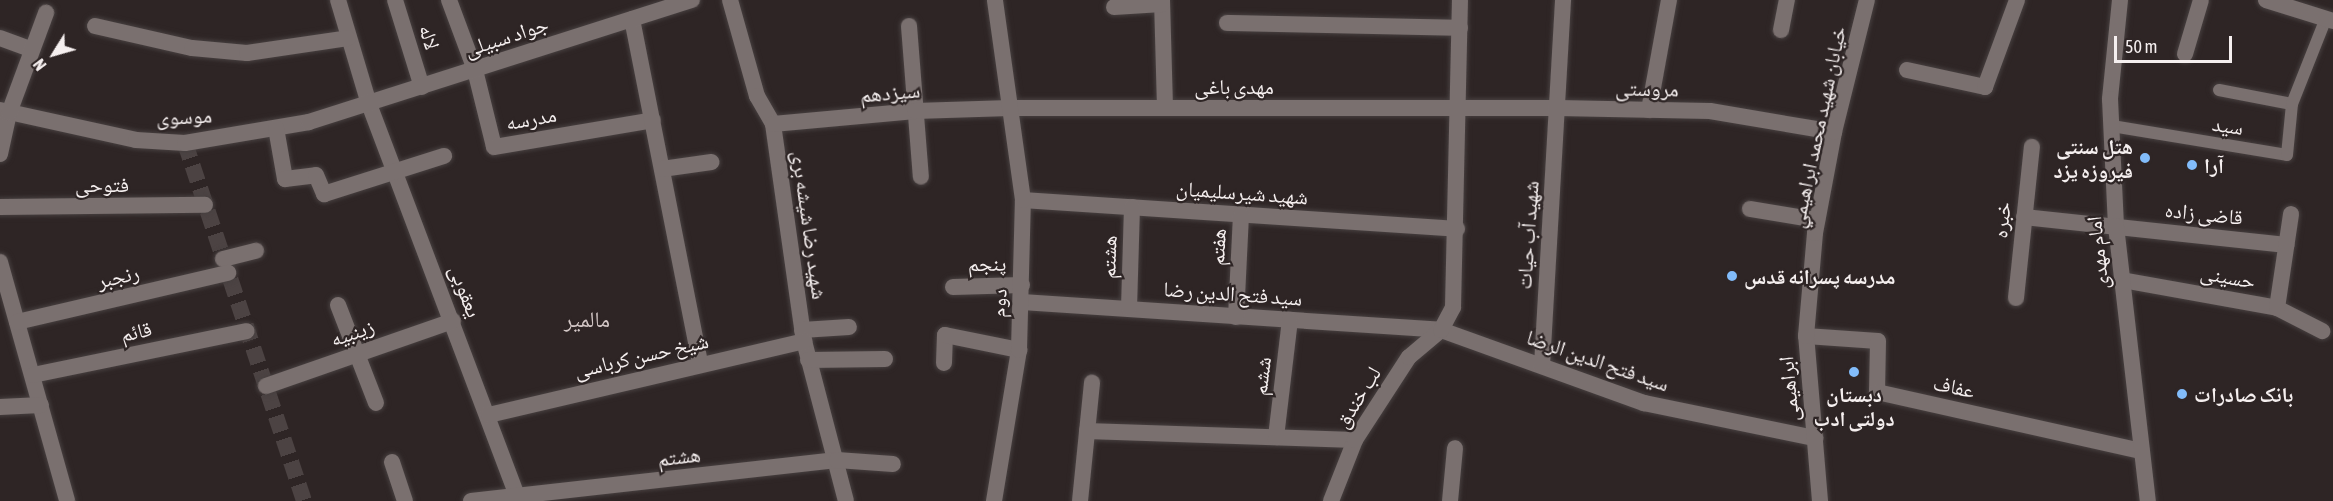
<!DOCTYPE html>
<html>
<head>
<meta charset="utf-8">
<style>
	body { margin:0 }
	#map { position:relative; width:2333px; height:501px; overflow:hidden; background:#2e2525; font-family:"Asap Condensed","Noto Naskh Arabic",sans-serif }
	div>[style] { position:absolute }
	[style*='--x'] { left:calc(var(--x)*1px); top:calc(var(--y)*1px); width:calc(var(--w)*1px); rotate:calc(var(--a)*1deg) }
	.minor-tunnel>* { height:16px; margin-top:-8px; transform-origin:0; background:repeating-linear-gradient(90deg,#4c4343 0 16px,transparent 0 24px) }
	.roads { filter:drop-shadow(0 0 2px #474040) drop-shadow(0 0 2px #474040) }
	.pedestrian>* { height:12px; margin:-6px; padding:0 6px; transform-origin:6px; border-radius:6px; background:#7a706f }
	.minor>* { height:16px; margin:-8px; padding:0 8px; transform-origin:8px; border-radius:8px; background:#7a706f }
	.tertiary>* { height:16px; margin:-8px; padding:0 8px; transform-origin:8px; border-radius:8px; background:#7a706f }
	.secondary>* { height:16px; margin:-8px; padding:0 8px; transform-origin:8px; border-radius:8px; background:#7a706f }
	.dots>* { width:16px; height:16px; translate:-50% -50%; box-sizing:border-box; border:3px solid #2e2525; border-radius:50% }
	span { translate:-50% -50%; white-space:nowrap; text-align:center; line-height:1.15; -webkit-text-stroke:4.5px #2e2525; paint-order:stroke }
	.street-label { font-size:21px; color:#f5efef }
	.poi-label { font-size:21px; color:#f5efef; font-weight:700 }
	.right { translate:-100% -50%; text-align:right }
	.left { translate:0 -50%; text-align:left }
	.neighbourhood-label { font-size:22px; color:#d3c7c6 }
	.north { position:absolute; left:24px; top:24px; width:60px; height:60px; -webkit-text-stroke:4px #2e2525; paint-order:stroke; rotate:233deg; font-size:16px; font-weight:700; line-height:24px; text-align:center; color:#f5efef }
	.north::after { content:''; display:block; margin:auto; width:21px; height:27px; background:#f5efef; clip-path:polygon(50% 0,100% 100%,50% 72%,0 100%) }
	.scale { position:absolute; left:2114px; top:36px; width:118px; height:27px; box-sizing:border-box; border:3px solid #f5efef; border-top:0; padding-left:8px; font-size:18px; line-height:21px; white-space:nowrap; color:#f5efef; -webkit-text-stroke:4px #2e2525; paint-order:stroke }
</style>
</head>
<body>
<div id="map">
	<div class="minor-tunnel">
		<div style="--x:185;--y:143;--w:377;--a:71.6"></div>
	</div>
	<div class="roads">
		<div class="pedestrian">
			<div style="--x:2219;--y:90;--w:74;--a:10.9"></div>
			<div style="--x:2112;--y:126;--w:177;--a:9.4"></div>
			<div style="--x:2287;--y:155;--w:51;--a:-84.4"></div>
			<div style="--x:2292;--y:104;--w:92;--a:-68.4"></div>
		</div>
		<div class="minor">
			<div style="--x:338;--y:0;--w:109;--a:73.4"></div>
			<div style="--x:369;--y:104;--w:424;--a:69.3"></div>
			<div style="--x:395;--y:0;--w:91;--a:72.8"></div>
			<div style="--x:449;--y:0;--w:75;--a:69.6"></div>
			<div style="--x:475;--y:70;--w:79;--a:76.1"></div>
			<div style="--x:494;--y:147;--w:161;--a:-9.6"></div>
			<div style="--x:730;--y:0;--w:100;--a:74.3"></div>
			<div style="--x:757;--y:96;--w:32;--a:60"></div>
			<div style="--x:773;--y:124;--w:219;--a:81.9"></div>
			<div style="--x:804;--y:341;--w:165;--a:75.3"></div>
			<div style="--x:1162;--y:0;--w:108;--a:88.4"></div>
			<div style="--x:2266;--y:0;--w:70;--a:17.4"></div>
			<div style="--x:1114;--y:7;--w:48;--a:-3.6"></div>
			<div style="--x:632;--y:19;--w:352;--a:78.8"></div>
			<div style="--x:1227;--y:23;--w:233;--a:1.2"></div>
			<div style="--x:95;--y:26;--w:99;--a:12.8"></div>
			<div style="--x:192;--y:48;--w:55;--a:5.2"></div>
			<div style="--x:247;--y:53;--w:102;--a:-8.4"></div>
			<div style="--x:909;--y:26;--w:151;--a:85.5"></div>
			<div style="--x:1781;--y:30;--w:31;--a:-79"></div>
			<div style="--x:0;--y:38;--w:32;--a:20"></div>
			<div style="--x:2185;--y:54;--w:56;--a:-73.5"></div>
			<div style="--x:1907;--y:70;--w:80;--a:12.3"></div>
			<div style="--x:1985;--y:87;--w:93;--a:-69.8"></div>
			<div style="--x:0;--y:110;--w:139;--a:12.4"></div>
			<div style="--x:136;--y:140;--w:49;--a:3.5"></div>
			<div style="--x:185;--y:143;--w:126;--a:-9.6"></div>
			<div style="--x:309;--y:122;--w:402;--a:-17.7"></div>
			<div style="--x:1649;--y:110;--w:112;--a:-79.7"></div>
			<div style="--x:773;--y:124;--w:143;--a:-5.2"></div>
			<div style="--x:915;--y:111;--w:95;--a:-1.8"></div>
			<div style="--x:1010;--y:108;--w:548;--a:0"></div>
			<div style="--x:1558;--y:108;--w:152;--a:1.1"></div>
			<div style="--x:1710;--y:111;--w:126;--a:9.6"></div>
			<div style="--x:276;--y:128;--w:52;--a:80"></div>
			<div style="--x:285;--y:179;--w:31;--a:-7"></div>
			<div style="--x:316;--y:175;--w:21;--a:67"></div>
			<div style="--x:324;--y:194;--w:126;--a:-17.6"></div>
			<div style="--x:0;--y:154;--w:42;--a:-77.6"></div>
			<div style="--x:9;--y:113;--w:107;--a:-69.7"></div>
			<div style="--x:662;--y:169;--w:50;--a:-8"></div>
			<div style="--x:1023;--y:200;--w:435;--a:3.8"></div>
			<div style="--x:0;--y:207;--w:205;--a:-0.6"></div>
			<div style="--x:1750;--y:209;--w:68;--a:9.3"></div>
			<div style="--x:2024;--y:217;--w:264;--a:6.1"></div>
			<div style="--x:223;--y:259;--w:34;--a:-14"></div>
			<div style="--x:0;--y:262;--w:248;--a:74.3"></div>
			<div style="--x:2122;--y:280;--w:158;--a:10.2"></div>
			<div style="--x:2277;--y:308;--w:51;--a:27.1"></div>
			<div style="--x:953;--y:287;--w:69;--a:-1.7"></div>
			<div style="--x:2016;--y:298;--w:152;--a:-84"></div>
			<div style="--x:1022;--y:302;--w:420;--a:3.8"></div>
			<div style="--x:1441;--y:330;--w:216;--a:19.8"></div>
			<div style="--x:1644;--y:403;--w:175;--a:11.6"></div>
			<div style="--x:338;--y:305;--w:105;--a:68.8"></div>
			<div style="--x:1129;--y:308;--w:101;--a:-88.3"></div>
			<div style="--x:2277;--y:308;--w:95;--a:-81.5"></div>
			<div style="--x:1236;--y:317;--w:102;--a:-87.2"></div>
			<div style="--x:17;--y:322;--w:217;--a:-13.1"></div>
			<div style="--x:802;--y:330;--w:47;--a:-3.7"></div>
			<div style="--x:1806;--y:336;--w:72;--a:4"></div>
			<div style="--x:1878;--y:341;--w:51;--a:91.1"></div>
			<div style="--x:1877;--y:392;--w:271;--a:12.6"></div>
			<div style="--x:808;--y:360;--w:77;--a:-0.7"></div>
			<div style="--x:944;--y:363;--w:28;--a:-88"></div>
			<div style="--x:945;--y:335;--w:76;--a:11.5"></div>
			<div style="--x:1542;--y:365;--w:366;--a:-86.7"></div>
			<div style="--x:33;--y:375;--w:218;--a:-11.6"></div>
			<div style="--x:266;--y:386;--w:198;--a:-19.2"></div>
			<div style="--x:0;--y:407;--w:41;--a:-2.8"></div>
			<div style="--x:489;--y:415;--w:324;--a:-13.2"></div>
			<div style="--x:1087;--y:431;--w:268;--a:1.9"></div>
			<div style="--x:1276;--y:437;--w:118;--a:-83.2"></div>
			<div style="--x:392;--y:462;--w:41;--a:71.6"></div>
			<div style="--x:471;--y:501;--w:368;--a:-6.4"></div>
			<div style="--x:837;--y:460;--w:56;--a:4.1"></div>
			<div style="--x:994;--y:501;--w:153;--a:-80.6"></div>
			<div style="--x:1019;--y:350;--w:150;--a:-88.5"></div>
			<div style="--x:1023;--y:200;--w:202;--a:-98"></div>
			<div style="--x:1080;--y:501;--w:119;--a:-84.2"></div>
			<div style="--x:1450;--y:501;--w:53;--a:-84.6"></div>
		</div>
		<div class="tertiary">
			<div style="--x:1331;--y:501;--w:66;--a:-68.5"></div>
			<div style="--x:1355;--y:440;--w:99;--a:-57"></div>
			<div style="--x:1409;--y:357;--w:42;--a:-40.2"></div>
			<div style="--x:1441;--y:330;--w:26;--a:-62"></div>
			<div style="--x:1453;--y:307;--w:307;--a:-88.7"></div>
			<div style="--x:1820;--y:501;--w:166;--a:-94.8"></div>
			<div style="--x:1806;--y:336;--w:103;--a:-85"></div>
			<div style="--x:1815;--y:233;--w:103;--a:-79.3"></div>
			<div style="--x:1834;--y:132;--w:136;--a:-76"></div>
		</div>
		<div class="secondary">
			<div style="--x:2120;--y:0;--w:100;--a:95.8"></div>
			<div style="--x:2110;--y:99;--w:127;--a:87.3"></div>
			<div style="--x:2116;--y:226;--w:277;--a:83.4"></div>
		</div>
	</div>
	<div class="dots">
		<div style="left:2145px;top:158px;background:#82bcfa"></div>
		<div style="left:2192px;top:165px;background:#82bcfa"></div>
		<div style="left:1732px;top:276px;background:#82bcfa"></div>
		<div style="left:1854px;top:372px;background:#82bcfa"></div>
		<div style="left:2182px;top:394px;background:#82bcfa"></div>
	</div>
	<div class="street-label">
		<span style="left:506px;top:36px;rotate:-18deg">جواد سبیلی</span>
		<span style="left:430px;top:37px;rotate:73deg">لاله</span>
		<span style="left:1234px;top:86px">مهدی باغی</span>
		<span style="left:1647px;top:88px;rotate:1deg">مروستی</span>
		<span style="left:890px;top:92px;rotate:-5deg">سیزدهم</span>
		<span style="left:184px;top:116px;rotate:-3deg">موسوی</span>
		<span style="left:531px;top:118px;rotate:-10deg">مدرسه</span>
		<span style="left:2228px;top:125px;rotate:9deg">سید</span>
		<span style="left:1817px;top:127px;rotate:-78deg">خيابان شهيد محمد ابراهيمي</span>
		<span style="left:102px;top:184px">فتوحی</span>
		<span style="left:1242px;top:192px;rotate:4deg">شهید شیرسلیمیان</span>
		<span style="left:2204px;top:213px;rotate:6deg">قاضی زاده</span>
		<span style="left:2001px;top:220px;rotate:-84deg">خبره</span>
		<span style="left:810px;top:225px;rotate:82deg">شهید رضا شیشه بری</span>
		<span style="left:1527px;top:235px;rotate:-86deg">شهید آب حیات</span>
		<span style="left:1217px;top:247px;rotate:-87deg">هفتم</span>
		<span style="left:2097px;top:253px;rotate:-96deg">امام مهدی</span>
		<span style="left:1108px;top:257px;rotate:-88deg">هشتم</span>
		<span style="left:987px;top:263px;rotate:-1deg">پنجم</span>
		<span style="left:118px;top:276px;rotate:-13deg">رنجبر</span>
		<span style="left:2228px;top:276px;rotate:10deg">حسینی</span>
		<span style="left:466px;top:291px;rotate:69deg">یعقوبی</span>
		<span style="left:1233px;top:293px;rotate:4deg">سید فتح الدین رضا</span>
		<span style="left:998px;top:303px;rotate:-86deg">دوم</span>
		<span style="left:136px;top:331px;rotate:-12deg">قائم</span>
		<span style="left:352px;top:332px;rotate:-19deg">زینبیه</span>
		<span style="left:641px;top:355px;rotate:-13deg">شیخ حسن کرباسی</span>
		<span style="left:1598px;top:360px;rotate:19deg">سید فتح الدین الرضا</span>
		<span style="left:1261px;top:376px;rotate:-83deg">ششم</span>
		<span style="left:1954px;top:386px;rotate:12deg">عفاف</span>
		<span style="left:1788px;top:389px;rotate:-95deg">ابراهیمی</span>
		<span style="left:1357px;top:397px;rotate:-58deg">لب خندق</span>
		<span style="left:679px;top:456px;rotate:-7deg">هشتم</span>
	</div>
	<div class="poi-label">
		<span class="right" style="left:2133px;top:158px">هتل سنتی<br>فیروزه یزد</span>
		<span class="left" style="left:2204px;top:165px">آرا</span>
		<span class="left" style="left:1744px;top:276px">مدرسه پسرانه قدس</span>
		<span style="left:1854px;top:406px">دبستان<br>دولتی ادب</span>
		<span class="left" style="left:2194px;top:394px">بانک صادرات</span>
	</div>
	<div class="neighbourhood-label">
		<span style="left:587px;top:320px">مالمیر</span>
	</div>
	<div class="north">N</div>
	<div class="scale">50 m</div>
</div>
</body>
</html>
